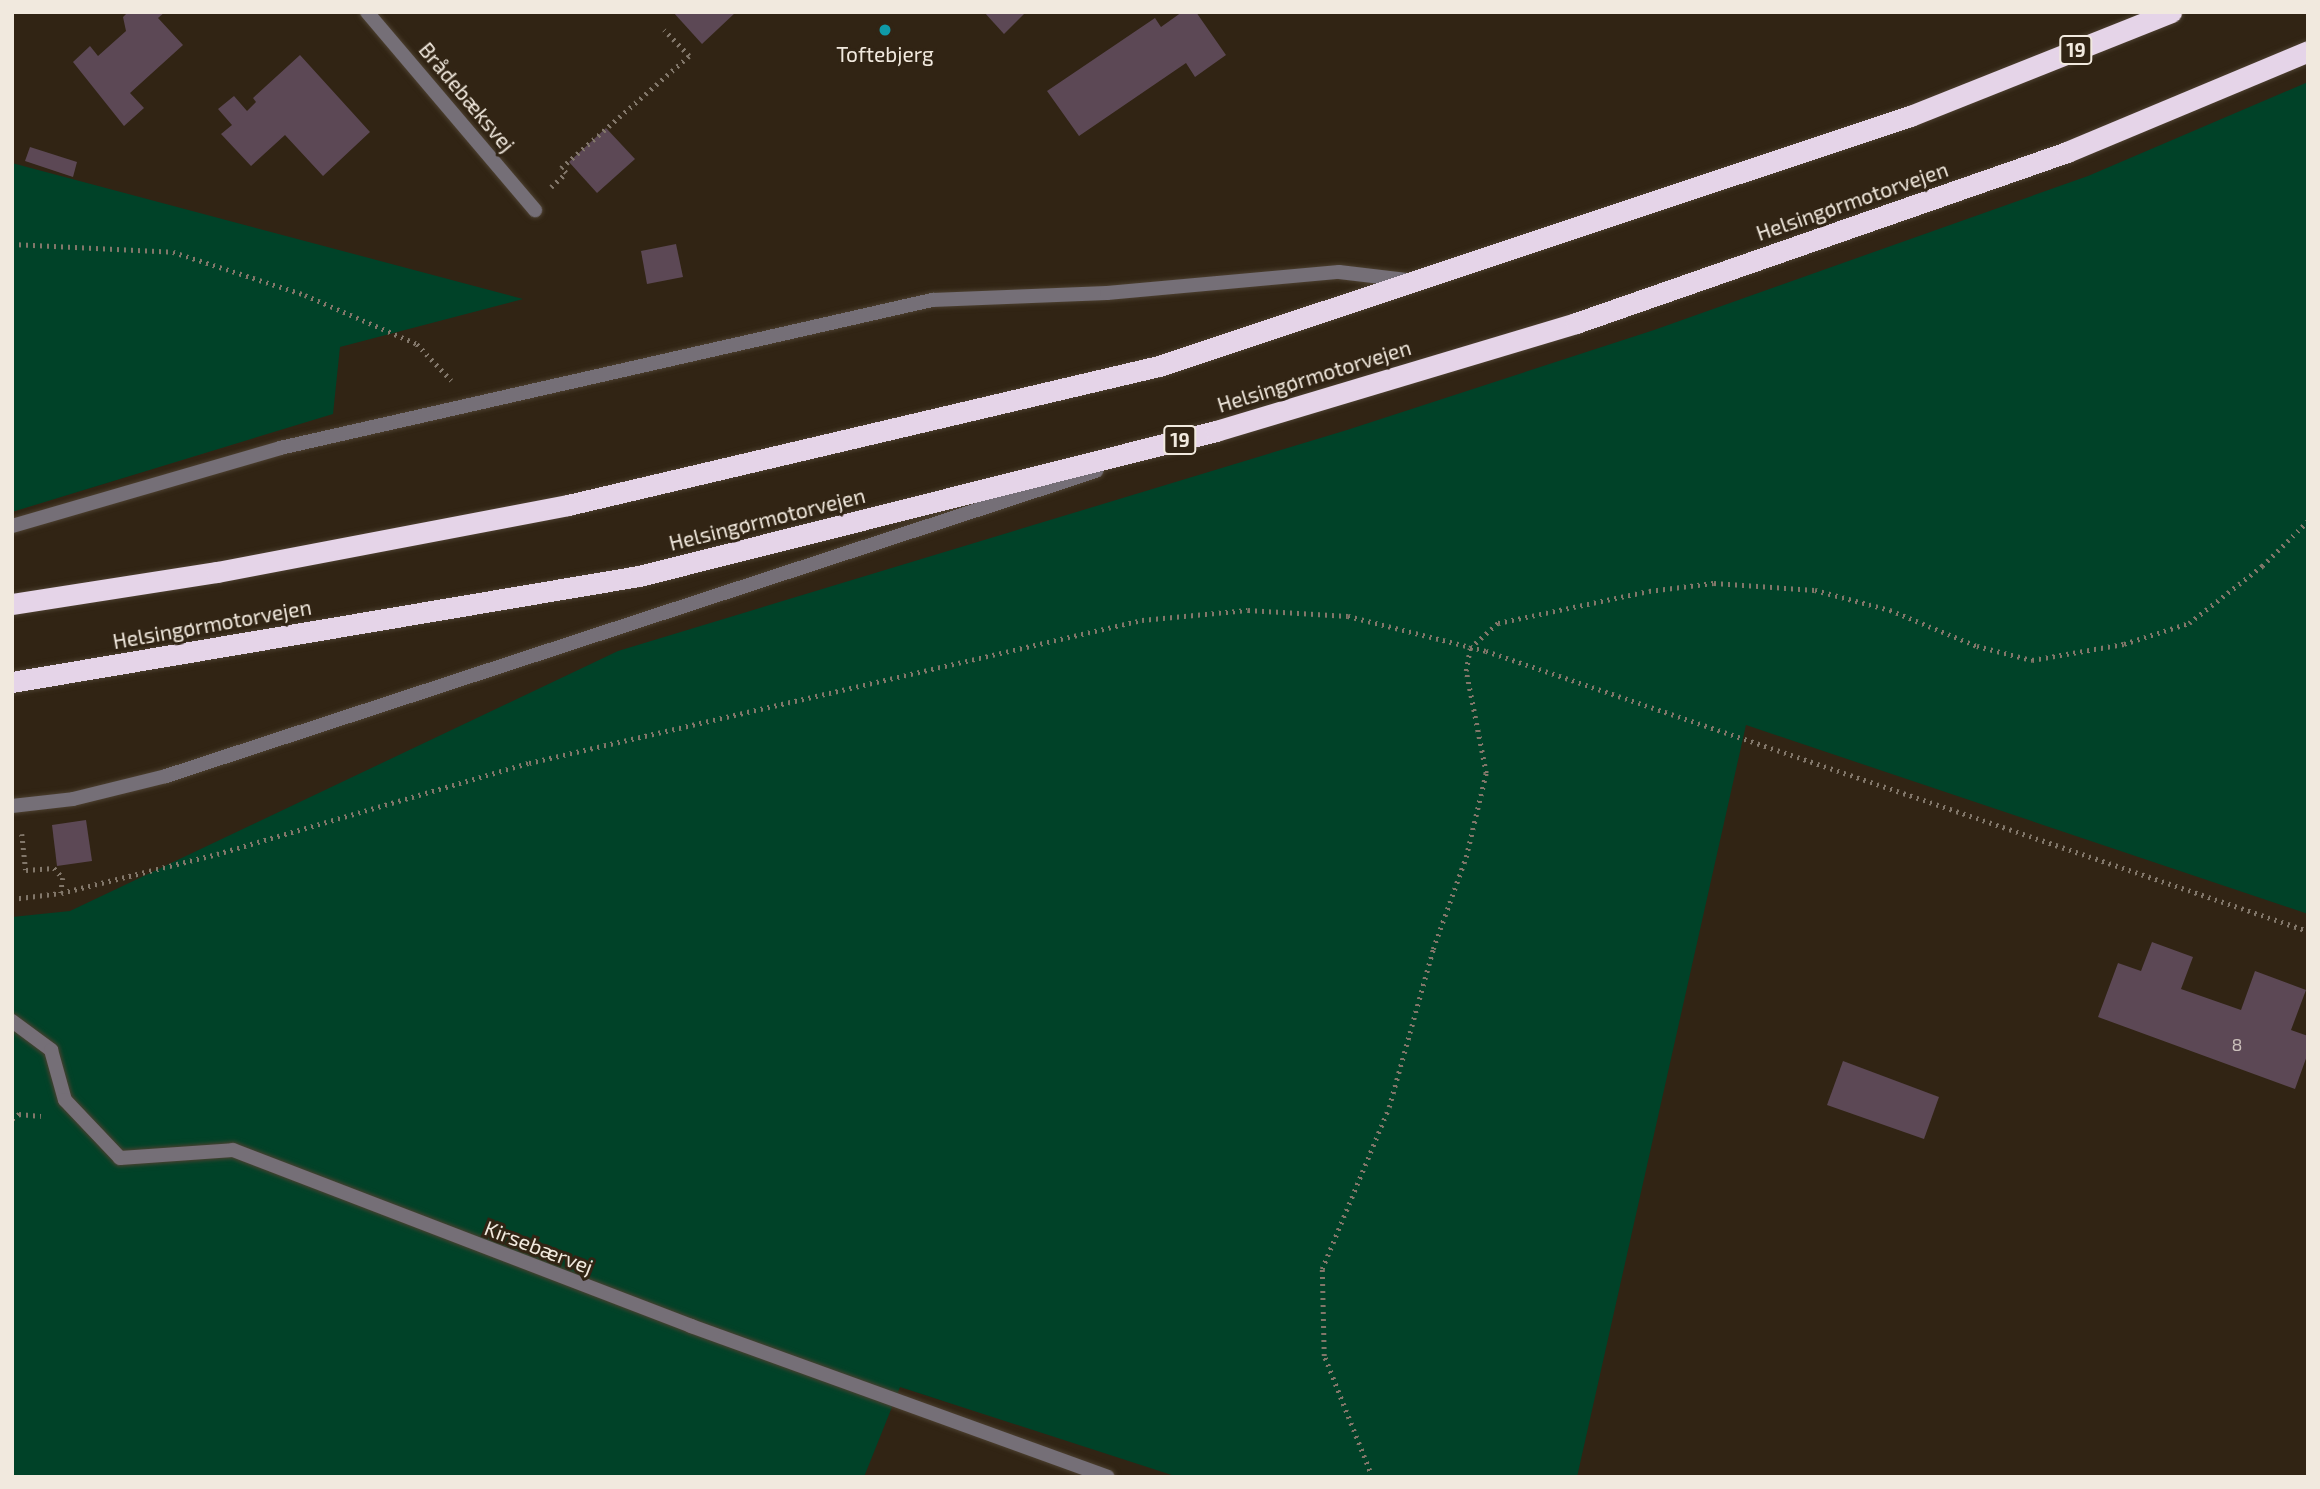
<!DOCTYPE html>
<html>
<head>
<meta charset="utf-8">
<style>
	body { margin:0 }
	#map { position:relative; width:2320px; height:1489px; overflow:hidden; background:#312414; font-family:"Exo 2",sans-serif }
	div>[style] { position:absolute }
	[style*='--x'] { left:calc(var(--x)*1px); top:calc(var(--y)*1px); width:calc(var(--w)*1px); rotate:calc(var(--a)*1deg) }
	.green>* { inset:0; background:#004228 }
	.building>* { inset:0; background:#5c4855 }
	.path>* { height:4.5px; margin-top:-2.25px; transform-origin:0; background:repeating-linear-gradient(90deg,#82776a 0 2px,transparent 0 7px) }
	.roads { filter:drop-shadow(0 0 2px #4c4030) drop-shadow(0 0 2px #4c4030) }
	.service>* { height:14px; margin:-7px; padding:0 7px; transform-origin:7px; border-radius:7px; background:#756f77 }
	.minor>* { height:14px; margin:-7px; padding:0 7px; transform-origin:7px; border-radius:7px; background:#756f77 }
	.motorway>* { height:21px; margin:-10.5px; padding:0 10.5px; transform-origin:10.5px; border-radius:10.5px; background:#e5d4e8 }
	.dots>* { width:19px; height:19px; translate:-50% -50%; box-sizing:border-box; border:4px solid #312414; border-radius:50% }
	span { translate:-50% -50%; white-space:nowrap; text-align:center; line-height:1.15; -webkit-text-stroke:6px #312414; paint-order:stroke }
	.number-label { font-size:18px; color:#ccc1bc }
	.number-label span { -webkit-text-stroke-width:0 }
	.shield-label span { padding:2px 5px; background:#312414; border:2px solid; border-radius:5px; -webkit-text-stroke-width:0 }
	.shield-label { font-size:19px; color:#f1e9de; font-weight:700 }
	.poi-label { font-size:21px; color:#f1e9de }
	.street-label { font-size:21px; color:#f1e9de }
	.frame { position:absolute; inset:0; border:14px solid #f1e9de; pointer-events:none }
</style>
</head>
<body>
<div id="map">
	<div class="green">
		<div style="clip-path:polygon(2308px 82px,2308px 914px,1746px 725px,1577px 1477px,1178px 1477px,900px 1387px,864px 1477px,12px 1477px,12px 917px,70px 911px,618px 651px,1347px 430px,1654px 330px,2088px 176px)"></div>
		<div style="clip-path:polygon(12px 163px,523px 299px,340px 347px,333px 414px,12px 512px)"></div>
	</div>
	<div class="building">
		<div style="clip-path:polygon(128px 12px,165px 12px,158px 18px,183px 45px,130px 93px,144px 108px,124px 126px,73px 62px,90px 46px,98px 56px,126px 31px,123px 17px)"></div>
		<div style="clip-path:polygon(673px 12px,736px 12px,702px 44px)"></div>
		<div style="clip-path:polygon(984px 12px,1026px 12px,1004px 34px)"></div>
		<div style="clip-path:polygon(1182px 12px,1196px 12px,1226px 55px,1195px 77px,1186px 63px,1079px 136px,1047px 91px,1155px 18px,1161px 27px)"></div>
		<div style="clip-path:polygon(300px 55px,370px 132px,323px 176px,285px 135px,251px 166px,221px 134px,232px 125px,218px 109px,234px 96px,247px 111px,256px 102px,253px 98px)"></div>
		<div style="clip-path:polygon(606px 128px,635px 159px,597px 193px,569px 162px)"></div>
		<div style="clip-path:polygon(30px 147px,77px 162px,73px 177px,25px 161px)"></div>
		<div style="clip-path:polygon(676px 244px,683px 277px,647px 284px,641px 251px)"></div>
		<div style="clip-path:polygon(86px 820px,92px 861px,57px 866px,52px 825px)"></div>
		<div style="clip-path:polygon(2152px 942px,2193px 957px,2181px 989px,2241px 1010px,2255px 971px,2306px 990px,2291px 1030px,2308px 1036px,2308px 1053px,2295px 1089px,2098px 1017px,2118px 963px,2141px 971px)"></div>
		<div style="clip-path:polygon(1843px 1061px,1939px 1097px,1924px 1139px,1827px 1105px)"></div>
	</div>
	<div class="path">
		<div style="--x:551;--y:187;--w:21;--a:-43"></div>
		<div style="--x:566;--y:173;--w:7;--a:-135"></div>
		<div style="--x:561;--y:168;--w:170;--a:-41.2"></div>
		<div style="--x:689;--y:56;--w:36;--a:-134"></div>
		<div style="--x:12;--y:244;--w:161;--a:2.8"></div>
		<div style="--x:173;--y:252;--w:139;--a:18"></div>
		<div style="--x:305;--y:295;--w:122;--a:23.6"></div>
		<div style="--x:417;--y:344;--w:50;--a:46.6"></div>
		<div style="--x:22;--y:834;--w:36;--a:84"></div>
		<div style="--x:26;--y:870;--w:28;--a:-4"></div>
		<div style="--x:54;--y:868;--w:13;--a:48"></div>
		<div style="--x:63;--y:878;--w:15;--a:98"></div>
		<div style="--x:12;--y:899;--w:49;--a:-7"></div>
		<div style="--x:61;--y:893;--w:161;--a:-14"></div>
		<div style="--x:217;--y:854;--w:325;--a:-16.3"></div>
		<div style="--x:529;--y:763;--w:629;--a:-13.13"></div>
		<div style="--x:1142;--y:620;--w:106;--a:-5.4"></div>
		<div style="--x:1248;--y:610;--w:100;--a:3.4"></div>
		<div style="--x:1348;--y:616;--w:142;--a:14.2"></div>
		<div style="--x:1486;--y:651;--w:868;--a:18.81"></div>
		<div style="--x:12;--y:1119;--w:9;--a:-36"></div>
		<div style="--x:19;--y:1114;--w:22;--a:5"></div>
		<div style="--x:1372;--y:1477;--w:130;--a:-111.6"></div>
		<div style="--x:1324;--y:1356;--w:87;--a:-91.3"></div>
		<div style="--x:1322;--y:1269;--w:175;--a:-67.5"></div>
		<div style="--x:1389;--y:1107;--w:164;--a:-74.4"></div>
		<div style="--x:1433;--y:949;--w:98;--a:-70.3"></div>
		<div style="--x:1466;--y:857;--w:86;--a:-76.6"></div>
		<div style="--x:1486;--y:773;--w:104;--a:-101.1"></div>
		<div style="--x:1466;--y:671;--w:23;--a:-80"></div>
		<div style="--x:1470;--y:648;--w:38;--a:-42"></div>
		<div style="--x:1498;--y:623;--w:154;--a:-12"></div>
		<div style="--x:1649;--y:591;--w:65;--a:-7"></div>
		<div style="--x:1714;--y:583;--w:101;--a:4"></div>
		<div style="--x:1815;--y:590;--w:78;--a:14.9"></div>
		<div style="--x:1890;--y:610;--w:94;--a:22.5"></div>
		<div style="--x:1977;--y:646;--w:57;--a:14.3"></div>
		<div style="--x:2032;--y:660;--w:93;--a:-9.9"></div>
		<div style="--x:2124;--y:644;--w:68;--a:-17.9"></div>
		<div style="--x:2189;--y:623;--w:93;--a:-38"></div>
		<div style="--x:2262;--y:566;--w:64;--a:-44.4"></div>
	</div>
	<div class="roads">
		<div class="service">
			<div style="--x:12;--y:526;--w:279;--a:-16.2"></div>
			<div style="--x:280;--y:448;--w:669;--a:-12.79"></div>
			<div style="--x:932;--y:300;--w:175;--a:-2.3"></div>
			<div style="--x:1107;--y:293;--w:233;--a:-5.2"></div>
			<div style="--x:1339;--y:272;--w:68;--a:6.7"></div>
			<div style="--x:12;--y:806;--w:61;--a:-6.5"></div>
			<div style="--x:73;--y:799;--w:96;--a:-13.9"></div>
			<div style="--x:166;--y:776;--w:979;--a:-18.16"></div>
		</div>
		<div class="minor">
			<div style="--x:367;--y:12;--w:260;--a:49.7"></div>
			<div style="--x:12;--y:1021;--w:49;--a:36.6"></div>
			<div style="--x:51;--y:1050;--w:52;--a:74.4"></div>
			<div style="--x:65;--y:1100;--w:80;--a:46.5"></div>
			<div style="--x:120;--y:1158;--w:113;--a:-4"></div>
			<div style="--x:233;--y:1150;--w:491;--a:21"></div>
			<div style="--x:691;--y:1326;--w:443;--a:19.9"></div>
		</div>
		<div class="motorway">
			<div style="--x:12;--y:604;--w:207;--a:-8.9"></div>
			<div style="--x:217;--y:572;--w:357;--a:-10.8"></div>
			<div style="--x:568;--y:505;--w:607;--a:-13.24"></div>
			<div style="--x:1159;--y:366;--w:792;--a:-18.41"></div>
			<div style="--x:1910;--y:116;--w:281;--a:-21.7"></div>
			<div style="--x:12;--y:682;--w:636;--a:-9.6"></div>
			<div style="--x:639;--y:576;--w:595;--a:-14.11"></div>
			<div style="--x:1216;--y:431;--w:376;--a:-16.7"></div>
			<div style="--x:1576;--y:323;--w:520;--a:-19.2"></div>
			<div style="--x:2067;--y:152;--w:261;--a:-22.7"></div>
		</div>
	</div>
	<div class="dots">
		<div style="left:885px;top:30px;background:#0f9aa8"></div>
	</div>
	<div class="number-label">
		<span style="left:2237px;top:1044px">8</span>
	</div>
	<div class="shield-label">
		<span style="left:2076px;top:50px">19</span>
		<span style="left:1180px;top:440px">19</span>
	</div>
	<div class="poi-label">
		<span style="left:885px;top:54px">Toftebjerg</span>
	</div>
	<div class="street-label">
		<span style="left:467px;top:97px;rotate:50deg">Brådebæksvej</span>
		<span style="left:1852px;top:201px;rotate:-19deg">Helsingørmotorvejen</span>
		<span style="left:1314px;top:376px;rotate:-17deg">Helsingørmotorvejen</span>
		<span style="left:767px;top:519px;rotate:-14deg">Helsingørmotorvejen</span>
		<span style="left:212px;top:624px;rotate:-10deg">Helsingørmotorvejen</span>
		<span style="left:539px;top:1247px;rotate:21deg">Kirsebærvej</span>
	</div>
	<div class="frame"></div>
</div>
</body>
</html>
